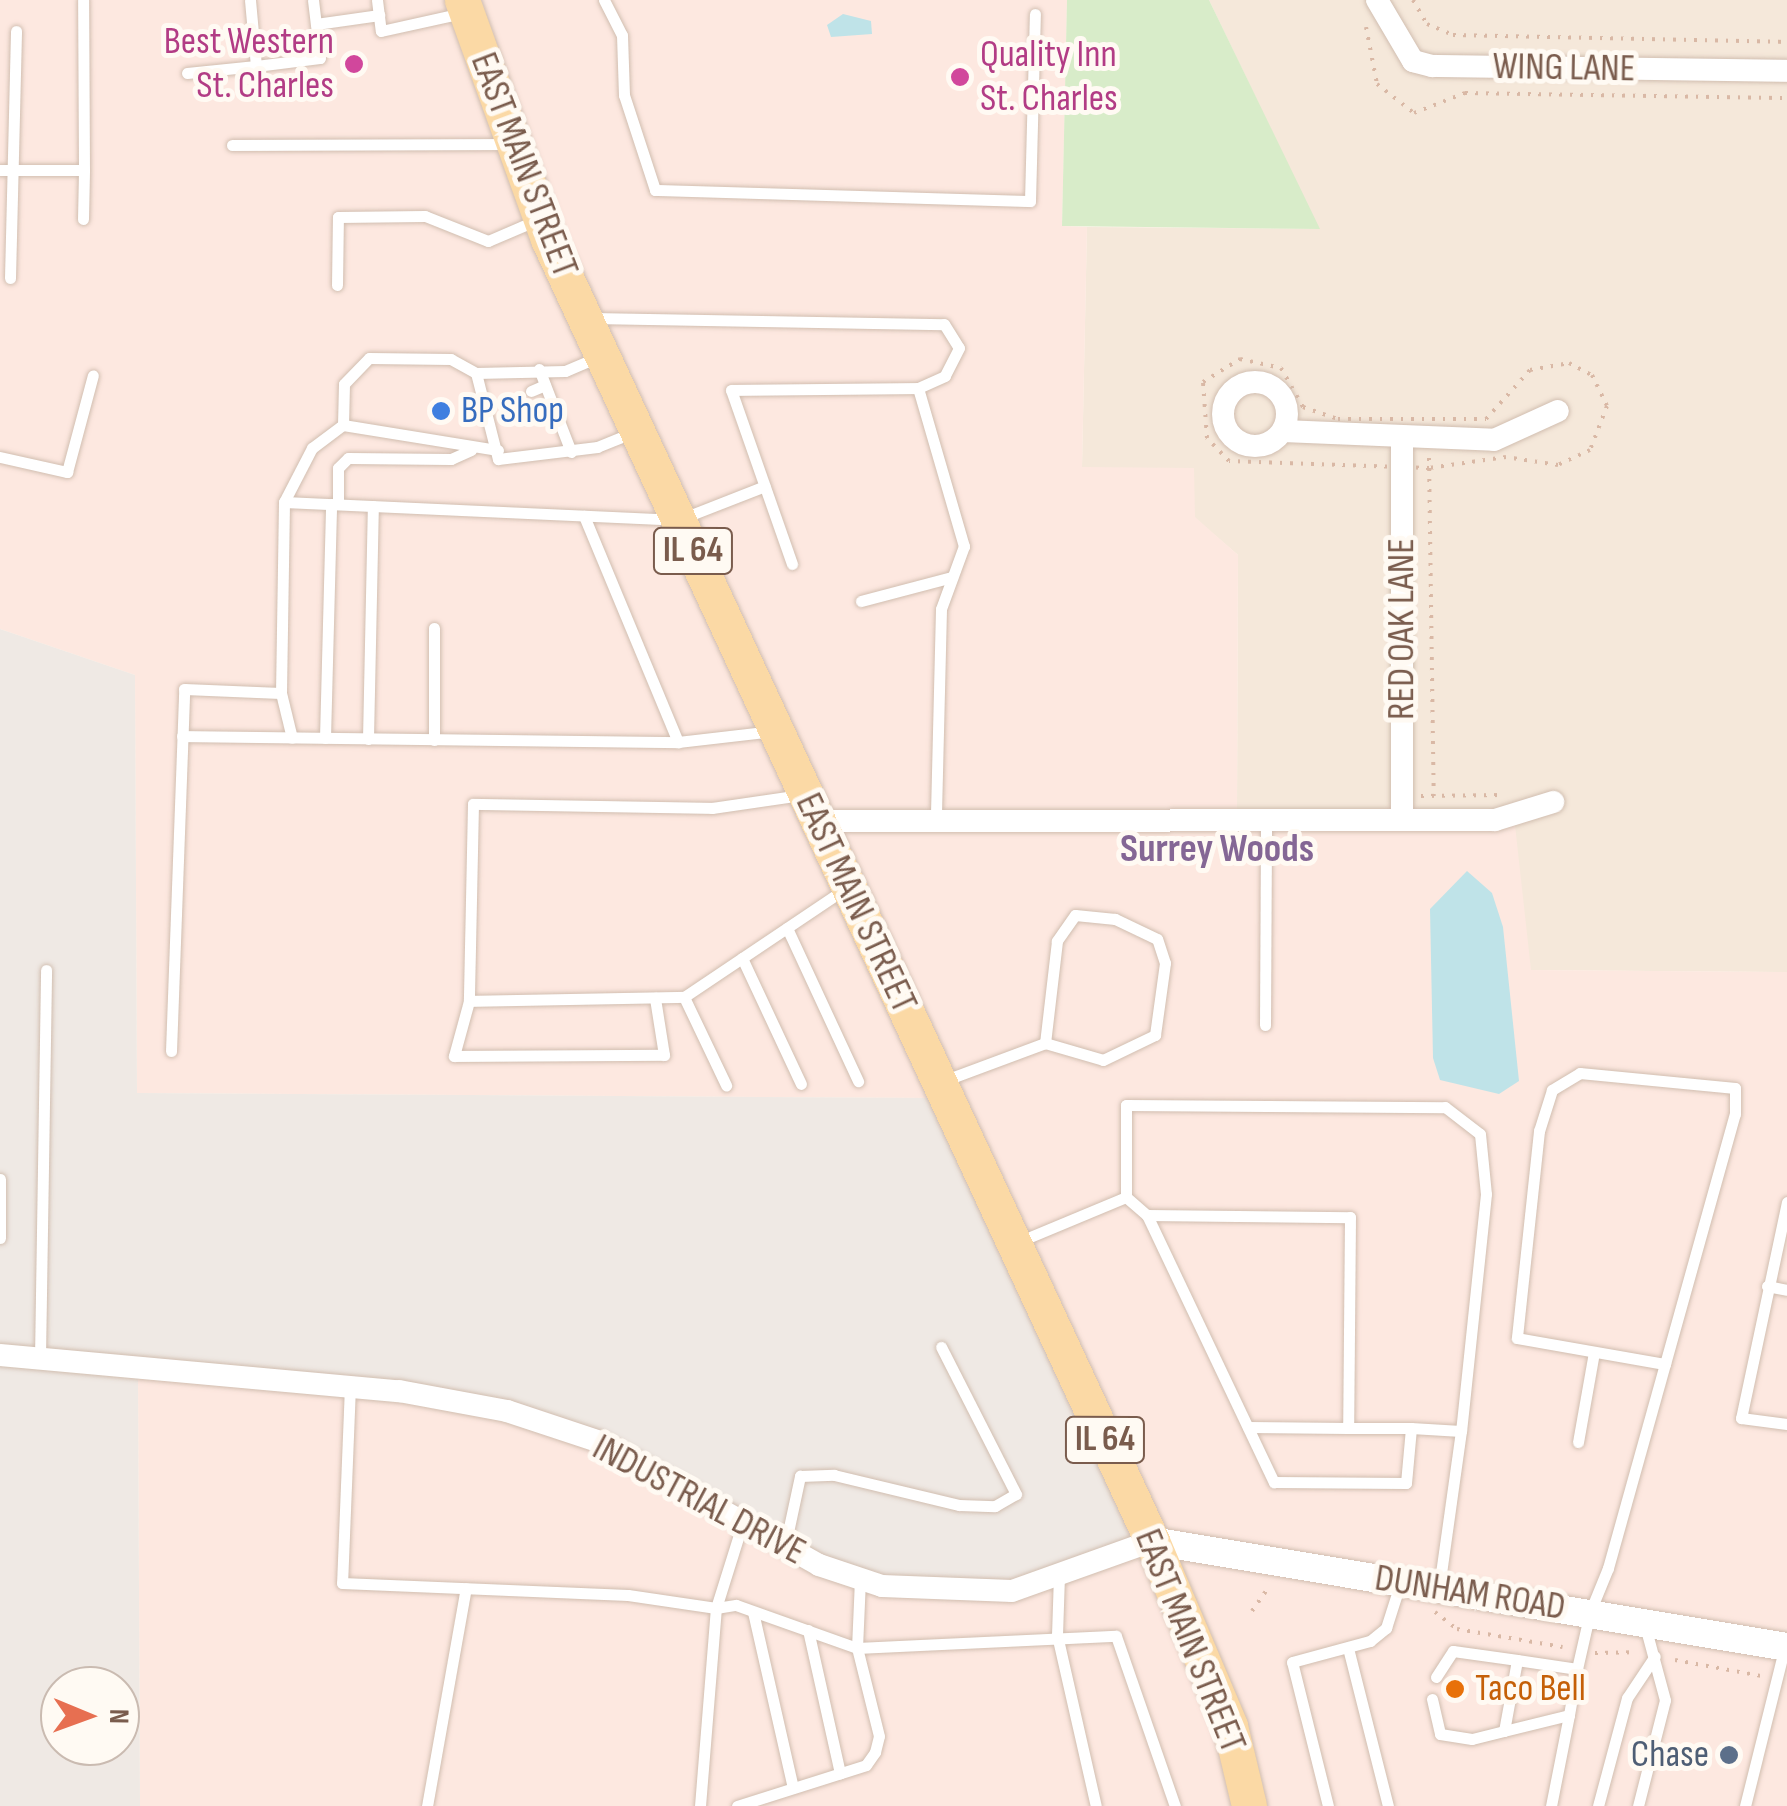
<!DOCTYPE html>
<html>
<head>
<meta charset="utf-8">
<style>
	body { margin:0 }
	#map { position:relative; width:1787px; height:1806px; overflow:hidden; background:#fdf6ec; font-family:"Sofia Sans Condensed",sans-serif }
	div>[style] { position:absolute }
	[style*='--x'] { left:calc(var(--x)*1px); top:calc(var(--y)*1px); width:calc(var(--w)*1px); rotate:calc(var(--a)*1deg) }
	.residential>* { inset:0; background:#f5e8da }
	.commercial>* { inset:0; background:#fde8e0 }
	.industrial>* { inset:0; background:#efe9e4 }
	.green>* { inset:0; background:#d8ecc9 }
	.water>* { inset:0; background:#bfe3e8 }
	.path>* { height:4px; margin-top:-2px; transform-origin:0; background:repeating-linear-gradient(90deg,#d9b8a5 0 2.5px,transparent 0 10.5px) }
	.roads { filter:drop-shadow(0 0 2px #d1beb0) drop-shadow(0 0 2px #d1beb0) }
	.service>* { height:11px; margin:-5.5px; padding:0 5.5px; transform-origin:5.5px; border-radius:5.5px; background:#fff }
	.minor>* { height:22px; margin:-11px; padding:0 11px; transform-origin:11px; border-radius:11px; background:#fff }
	.minor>.ring { margin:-11px; padding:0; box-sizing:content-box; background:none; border:22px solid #fff; border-radius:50% }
	.tertiary>* { height:28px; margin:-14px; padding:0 14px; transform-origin:14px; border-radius:14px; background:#fff }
	.primary>* { height:35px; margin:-17.5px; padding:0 17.5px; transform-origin:17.5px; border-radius:17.5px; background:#fbd9a5 }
	.dots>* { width:28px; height:28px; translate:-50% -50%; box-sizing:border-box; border:5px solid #fffaf3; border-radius:50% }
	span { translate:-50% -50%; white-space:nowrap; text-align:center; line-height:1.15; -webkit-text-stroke:10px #fffaf3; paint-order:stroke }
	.shield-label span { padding:2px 8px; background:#fffaf3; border:2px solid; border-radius:8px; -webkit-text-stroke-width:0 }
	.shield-label { font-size:35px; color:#7a5c4d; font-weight:700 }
	.hotel-label { font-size:38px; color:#b23c85 }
	.right { translate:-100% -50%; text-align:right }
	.left { translate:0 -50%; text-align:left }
	.street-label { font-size:38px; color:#7a5c4d }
	.shop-label { font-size:38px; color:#366cbe }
	.food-label { font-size:38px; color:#c56008 }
	.service-label { font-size:38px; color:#4e5e75 }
	.neighbourhood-label { font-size:40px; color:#846695; font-weight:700 }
	.north { position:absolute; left:40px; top:1666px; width:100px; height:100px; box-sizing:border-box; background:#fffaf3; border:2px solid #cabbb1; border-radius:50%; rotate:91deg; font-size:28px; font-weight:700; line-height:40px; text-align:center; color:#7a5c4d }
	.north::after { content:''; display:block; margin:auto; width:35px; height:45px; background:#e76f51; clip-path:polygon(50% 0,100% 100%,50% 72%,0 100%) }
</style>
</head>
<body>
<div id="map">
	<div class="residential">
		<div style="clip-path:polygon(1209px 0,1787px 0,1787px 972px,1531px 970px,1237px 812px,1238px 555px,1195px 518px,1082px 467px,1087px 227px,1319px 229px)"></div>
	</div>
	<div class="commercial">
		<div style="clip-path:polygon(0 0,451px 0,938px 1098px,137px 1093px,135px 675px,0 629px)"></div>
		<div style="clip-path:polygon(471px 0,1067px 0,1062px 226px,1087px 227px,1082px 467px,1194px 468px,1195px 517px,1238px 555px,1237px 812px,823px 812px,550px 219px)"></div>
		<div style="clip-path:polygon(1515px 825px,1531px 970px,1787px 972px,1787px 1635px,1159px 1531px,829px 828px)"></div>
		<div style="clip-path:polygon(138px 1378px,455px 1408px,595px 1449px,881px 1594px,1015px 1602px,1152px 1541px,1239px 1806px,140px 1806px)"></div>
		<div style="clip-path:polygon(1167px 1552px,1787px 1655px,1787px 1806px,1261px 1806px)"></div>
	</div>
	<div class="industrial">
		<div style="clip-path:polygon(evenodd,0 629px,135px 675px,137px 1093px,938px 1098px,1140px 1534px,1011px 1581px,886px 1577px,827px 1558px,605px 1436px,504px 1400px,138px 1378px,140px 1806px,0 1806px,0 629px,60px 1686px,120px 1686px,120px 1746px,60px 1746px,60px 1686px)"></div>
	</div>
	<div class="green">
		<div style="clip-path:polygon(1067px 0,1209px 0,1320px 229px,1062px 226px)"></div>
	</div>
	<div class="water">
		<div style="clip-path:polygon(843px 14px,871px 21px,872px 34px,831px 37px,827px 25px)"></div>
		<div style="clip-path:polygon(1467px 871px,1492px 893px,1503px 927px,1519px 1081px,1499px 1094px,1440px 1080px,1433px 1058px,1430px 909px)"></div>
	</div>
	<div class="path">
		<div style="--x:1413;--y:0;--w:28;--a:60"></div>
		<div style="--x:1427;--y:24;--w:28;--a:23"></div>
		<div style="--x:1453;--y:35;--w:334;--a:1.2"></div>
		<div style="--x:1366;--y:27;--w:58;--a:79.1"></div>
		<div style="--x:1377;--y:84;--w:47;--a:38.1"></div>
		<div style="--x:1414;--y:113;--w:55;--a:-21.4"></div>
		<div style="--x:1465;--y:93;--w:322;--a:0.9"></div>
		<div style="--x:1240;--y:359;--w:42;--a:12.4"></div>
		<div style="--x:1281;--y:368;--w:45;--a:60.6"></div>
		<div style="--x:1303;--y:407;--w:37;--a:19"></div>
		<div style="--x:1338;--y:419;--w:148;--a:0"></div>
		<div style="--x:1486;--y:419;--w:66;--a:-48.1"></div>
		<div style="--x:1530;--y:370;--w:40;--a:-10"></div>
		<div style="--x:1569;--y:363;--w:26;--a:28"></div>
		<div style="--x:1592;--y:375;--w:34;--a:64"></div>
		<div style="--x:1607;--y:406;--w:47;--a:111.1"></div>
		<div style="--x:1590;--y:450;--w:35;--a:155"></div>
		<div style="--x:1558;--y:465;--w:53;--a:-171.3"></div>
		<div style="--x:1506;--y:457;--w:78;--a:171.9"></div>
		<div style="--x:1429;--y:468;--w:200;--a:-178"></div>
		<div style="--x:1229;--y:461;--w:32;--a:-134"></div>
		<div style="--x:1207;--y:438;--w:56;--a:-94.1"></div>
		<div style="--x:1203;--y:382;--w:44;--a:-31.9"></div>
		<div style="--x:1429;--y:458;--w:339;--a:89.2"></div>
		<div style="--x:1421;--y:796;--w:81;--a:-0.7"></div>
		<div style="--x:1252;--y:1611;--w:29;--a:-55"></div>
		<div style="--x:1435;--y:1612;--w:28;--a:38"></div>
		<div style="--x:1457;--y:1629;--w:107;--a:9.7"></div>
		<div style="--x:1595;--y:1653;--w:39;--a:-1"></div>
		<div style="--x:1675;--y:1660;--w:87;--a:10.5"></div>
	</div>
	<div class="roads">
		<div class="service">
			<div style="--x:377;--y:0;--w:31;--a:83"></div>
			<div style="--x:381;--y:31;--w:84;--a:-12.4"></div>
			<div style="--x:604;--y:0;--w:39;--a:63"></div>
			<div style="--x:622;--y:35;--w:60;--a:88.1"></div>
			<div style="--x:624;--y:95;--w:100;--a:71.9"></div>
			<div style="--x:655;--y:190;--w:375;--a:1.7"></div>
			<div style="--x:1030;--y:201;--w:187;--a:-88.5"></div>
			<div style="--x:316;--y:24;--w:64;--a:-8.1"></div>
			<div style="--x:256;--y:66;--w:64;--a:-7.1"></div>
			<div style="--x:320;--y:58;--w:58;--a:-96.9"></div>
			<div style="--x:187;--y:73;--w:69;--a:-5.8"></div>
			<div style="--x:256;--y:66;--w:66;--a:-95.2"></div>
			<div style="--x:232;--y:145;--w:278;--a:-0.2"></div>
			<div style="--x:0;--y:170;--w:84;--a:0"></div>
			<div style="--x:84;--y:170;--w:170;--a:-90.3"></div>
			<div style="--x:83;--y:219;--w:49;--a:-88.8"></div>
			<div style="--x:10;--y:278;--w:247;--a:-88.6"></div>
			<div style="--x:337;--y:285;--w:68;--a:-89.2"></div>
			<div style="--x:338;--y:217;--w:87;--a:-0.7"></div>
			<div style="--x:425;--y:216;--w:68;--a:21.6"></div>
			<div style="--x:488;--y:241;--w:53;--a:-23.2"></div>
			<div style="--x:592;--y:318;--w:352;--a:1"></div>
			<div style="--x:944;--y:324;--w:28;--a:58"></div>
			<div style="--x:959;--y:348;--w:31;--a:117"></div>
			<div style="--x:945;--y:376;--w:30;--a:156"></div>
			<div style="--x:598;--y:357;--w:36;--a:157"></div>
			<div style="--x:565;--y:371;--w:89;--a:178.7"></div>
			<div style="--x:476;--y:373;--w:89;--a:75.7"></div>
			<div style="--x:498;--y:459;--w:100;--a:-6.9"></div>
			<div style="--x:597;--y:447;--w:37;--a:-22"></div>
			<div style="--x:539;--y:369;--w:89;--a:68.9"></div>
			<div style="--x:476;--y:373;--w:29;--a:-151"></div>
			<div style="--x:451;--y:359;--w:82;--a:-179.3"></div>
			<div style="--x:369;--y:358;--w:36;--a:134"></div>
			<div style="--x:344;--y:384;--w:41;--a:91.4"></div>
			<div style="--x:343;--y:425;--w:157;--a:9.2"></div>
			<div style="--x:531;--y:391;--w:15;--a:-23"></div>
			<div style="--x:0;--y:457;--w:69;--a:12.6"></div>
			<div style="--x:67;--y:472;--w:100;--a:-75"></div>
			<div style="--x:284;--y:502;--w:61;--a:-62.6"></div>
			<div style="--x:312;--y:448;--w:39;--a:-37"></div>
			<div style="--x:338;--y:504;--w:36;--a:-90"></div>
			<div style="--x:338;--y:468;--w:14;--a:-45"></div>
			<div style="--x:348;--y:458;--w:103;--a:0.6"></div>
			<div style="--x:451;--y:459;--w:22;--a:-24"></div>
			<div style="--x:584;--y:516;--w:245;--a:67.4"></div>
			<div style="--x:678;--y:742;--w:96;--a:-6.6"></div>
			<div style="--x:792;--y:564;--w:184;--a:-109.3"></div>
			<div style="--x:731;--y:390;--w:187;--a:-0.6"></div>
			<div style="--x:918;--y:388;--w:165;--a:73.8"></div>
			<div style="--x:964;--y:546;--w:67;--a:110.1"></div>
			<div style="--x:941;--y:609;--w:212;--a:91.4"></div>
			<div style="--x:861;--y:601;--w:94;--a:-14.8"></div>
			<div style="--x:434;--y:628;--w:112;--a:90"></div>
			<div style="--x:281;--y:693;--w:46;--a:76.3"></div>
			<div style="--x:182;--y:736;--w:496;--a:0.7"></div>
			<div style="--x:325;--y:738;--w:234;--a:-88.5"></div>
			<div style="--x:368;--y:739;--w:233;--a:-88.8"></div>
			<div style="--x:801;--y:795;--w:90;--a:171.7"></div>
			<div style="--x:712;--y:808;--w:239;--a:-179"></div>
			<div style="--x:473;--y:804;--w:197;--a:91.2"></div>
			<div style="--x:469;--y:1001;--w:215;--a:-1.1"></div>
			<div style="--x:684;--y:997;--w:195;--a:-33.9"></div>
			<div style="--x:787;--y:928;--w:169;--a:65.1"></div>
			<div style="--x:742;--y:958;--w:139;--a:64.9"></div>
			<div style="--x:684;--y:997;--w:98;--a:64.5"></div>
			<div style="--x:469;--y:1001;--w:57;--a:105.3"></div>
			<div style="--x:454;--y:1056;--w:210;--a:-0.3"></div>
			<div style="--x:664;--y:1055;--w:58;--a:-99"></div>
			<div style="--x:1265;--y:1025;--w:204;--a:-89.7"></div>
			<div style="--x:171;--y:1051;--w:362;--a:-87.9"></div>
			<div style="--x:184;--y:689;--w:97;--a:2.4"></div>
			<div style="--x:281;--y:693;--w:191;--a:-89.1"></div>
			<div style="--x:284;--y:502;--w:394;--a:2.6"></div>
			<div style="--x:678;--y:520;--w:93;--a:-21.3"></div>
			<div style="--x:943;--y:1081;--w:109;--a:-20.4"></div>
			<div style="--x:1045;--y:1043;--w:60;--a:16.3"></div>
			<div style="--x:1103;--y:1060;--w:58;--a:-25.7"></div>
			<div style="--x:1155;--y:1035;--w:73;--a:-82.1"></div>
			<div style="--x:1165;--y:963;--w:25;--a:-108"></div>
			<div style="--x:1157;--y:939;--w:47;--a:-154.5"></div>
			<div style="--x:1115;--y:919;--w:40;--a:-174.3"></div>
			<div style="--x:1075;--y:915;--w:32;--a:125"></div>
			<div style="--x:1057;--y:941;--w:103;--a:96.7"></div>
			<div style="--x:0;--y:1179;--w:59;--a:90"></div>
			<div style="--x:1126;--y:1197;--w:92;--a:-90"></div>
			<div style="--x:1126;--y:1105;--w:319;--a:0.4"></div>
			<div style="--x:1445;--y:1107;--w:44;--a:37.6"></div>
			<div style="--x:1480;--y:1134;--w:60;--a:84.3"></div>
			<div style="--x:1486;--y:1194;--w:238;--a:96"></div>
			<div style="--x:1787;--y:1202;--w:221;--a:102"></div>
			<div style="--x:1741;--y:1418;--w:46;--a:7.4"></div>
			<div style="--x:1147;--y:1215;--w:203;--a:0.6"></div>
			<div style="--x:1350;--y:1217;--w:211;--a:90.5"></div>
			<div style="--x:1348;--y:1428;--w:63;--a:0"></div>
			<div style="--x:1018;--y:1242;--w:117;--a:-22.6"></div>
			<div style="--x:1126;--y:1197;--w:28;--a:41"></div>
			<div style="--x:1147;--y:1215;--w:296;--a:64.6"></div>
			<div style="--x:1274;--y:1482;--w:132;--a:0.4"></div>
			<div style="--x:1406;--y:1483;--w:55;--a:-84.8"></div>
			<div style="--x:1411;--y:1428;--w:50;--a:3.4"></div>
			<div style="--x:1461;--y:1431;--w:159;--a:98"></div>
			<div style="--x:1767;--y:1286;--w:20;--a:11"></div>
			<div style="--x:40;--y:1358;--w:388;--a:-89.1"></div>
			<div style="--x:350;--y:1386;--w:197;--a:92.3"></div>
			<div style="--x:342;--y:1583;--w:286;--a:2.4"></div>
			<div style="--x:628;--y:1595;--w:89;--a:8.4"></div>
			<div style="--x:716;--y:1608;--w:90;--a:-72.6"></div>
			<div style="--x:1248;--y:1427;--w:100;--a:0.6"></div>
			<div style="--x:1578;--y:1442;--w:91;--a:-79.9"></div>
			<div style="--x:785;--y:1546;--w:72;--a:-77.9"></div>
			<div style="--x:800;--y:1476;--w:34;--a:-2"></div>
			<div style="--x:834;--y:1475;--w:129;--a:13.5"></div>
			<div style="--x:959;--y:1505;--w:36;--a:2"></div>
			<div style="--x:995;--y:1506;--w:24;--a:-30"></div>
			<div style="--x:1016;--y:1494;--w:165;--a:-117"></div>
			<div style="--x:1059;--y:1575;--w:60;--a:91.9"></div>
			<div style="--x:1057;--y:1635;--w:175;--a:77.2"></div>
			<div style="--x:753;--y:1612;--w:180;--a:77.2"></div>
			<div style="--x:808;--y:1630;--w:147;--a:77.4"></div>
			<div style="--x:1348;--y:1648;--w:163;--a:75.8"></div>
			<div style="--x:1577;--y:1669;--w:47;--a:99.9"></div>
			<div style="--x:1569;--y:1715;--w:67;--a:166.2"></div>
			<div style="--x:1504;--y:1731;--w:72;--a:-79.6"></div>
			<div style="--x:1517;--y:1660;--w:61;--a:8.5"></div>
			<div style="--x:1577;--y:1669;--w:58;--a:-77.2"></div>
			<div style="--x:1590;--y:1612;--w:48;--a:-67.8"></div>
			<div style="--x:1608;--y:1568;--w:212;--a:-74.4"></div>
			<div style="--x:1665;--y:1364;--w:260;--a:-74.4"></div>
			<div style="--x:1735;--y:1114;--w:26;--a:-90"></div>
			<div style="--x:1735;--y:1088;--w:156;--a:-174.5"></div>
			<div style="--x:1580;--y:1073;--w:33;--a:149"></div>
			<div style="--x:1552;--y:1090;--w:43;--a:107.6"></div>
			<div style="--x:1539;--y:1131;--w:208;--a:96.1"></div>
			<div style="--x:1517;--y:1338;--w:150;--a:10"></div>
			<div style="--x:1436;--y:1677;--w:31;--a:-57"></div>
			<div style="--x:1453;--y:1651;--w:65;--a:8"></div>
			<div style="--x:1432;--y:1699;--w:36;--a:77"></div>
			<div style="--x:1440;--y:1734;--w:32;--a:9"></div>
			<div style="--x:1472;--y:1739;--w:33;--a:-14"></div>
			<div style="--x:427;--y:1806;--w:221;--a:-79.9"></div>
			<div style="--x:700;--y:1806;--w:199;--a:-85.4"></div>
			<div style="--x:716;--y:1608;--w:20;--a:-9"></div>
			<div style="--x:736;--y:1605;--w:128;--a:19.6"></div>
			<div style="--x:857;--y:1648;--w:259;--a:-2.7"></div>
			<div style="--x:1116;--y:1636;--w:180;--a:70.9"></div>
			<div style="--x:737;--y:1806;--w:135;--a:-17.6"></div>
			<div style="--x:866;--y:1765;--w:16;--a:-55"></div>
			<div style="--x:875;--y:1752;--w:16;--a:-76"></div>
			<div style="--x:879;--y:1736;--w:91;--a:-104"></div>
			<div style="--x:857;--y:1648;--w:69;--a:-87.5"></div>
			<div style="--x:1328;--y:1806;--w:148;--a:-104"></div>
			<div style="--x:1292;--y:1662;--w:81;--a:-15.1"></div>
			<div style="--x:1370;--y:1641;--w:21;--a:-39"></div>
			<div style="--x:1386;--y:1628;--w:46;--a:-72.3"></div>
			<div style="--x:1551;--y:1806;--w:93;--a:-78.8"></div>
			<div style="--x:1598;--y:1806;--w:112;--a:-75"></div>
			<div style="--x:1627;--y:1698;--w:50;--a:-56.3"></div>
			<div style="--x:1638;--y:1806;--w:109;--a:-75.7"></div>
			<div style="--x:1665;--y:1700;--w:77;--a:-105.1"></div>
			<div style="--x:1745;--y:1806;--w:165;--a:-76"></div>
		</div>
		<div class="minor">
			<div style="--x:1377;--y:0;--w:71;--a:59.5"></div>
			<div style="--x:1413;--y:61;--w:20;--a:15"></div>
			<div style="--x:1432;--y:66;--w:355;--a:0.8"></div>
			<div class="ring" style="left:1223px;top:382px;width:42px;height:42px"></div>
			<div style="--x:1283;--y:431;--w:211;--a:2.4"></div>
			<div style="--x:1494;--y:440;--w:70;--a:-24.4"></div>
			<div style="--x:1402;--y:438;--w:382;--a:90"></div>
			<div style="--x:818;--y:821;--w:677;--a:-0.08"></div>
			<div style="--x:1495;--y:820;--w:61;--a:-17.2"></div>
			<div style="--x:0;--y:1355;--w:401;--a:5.2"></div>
			<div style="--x:399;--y:1391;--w:110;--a:10.5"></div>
			<div style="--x:507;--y:1411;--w:98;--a:18.4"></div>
			<div style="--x:600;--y:1442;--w:251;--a:29.3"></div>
			<div style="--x:819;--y:1565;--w:66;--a:18.4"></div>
			<div style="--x:882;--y:1586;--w:130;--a:2.2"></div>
			<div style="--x:1012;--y:1591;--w:149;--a:-19.7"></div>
		</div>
		<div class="tertiary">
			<div style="--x:1152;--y:1541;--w:644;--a:9.48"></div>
		</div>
		<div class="primary">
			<div style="--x:462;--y:0;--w:254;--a:70.2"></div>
			<div style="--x:548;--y:239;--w:1435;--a:65.11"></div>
			<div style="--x:1152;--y:1541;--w:201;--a:67.1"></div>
			<div style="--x:1230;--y:1726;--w:82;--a:76.6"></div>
		</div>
	</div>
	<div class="dots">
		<div style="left:354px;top:64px;background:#d1479c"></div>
		<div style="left:960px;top:77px;background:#d1479c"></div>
		<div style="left:441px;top:411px;background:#3f7fe0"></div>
		<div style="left:1455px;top:1689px;background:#e8710a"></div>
		<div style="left:1729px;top:1755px;background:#5c6f8a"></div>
	</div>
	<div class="shield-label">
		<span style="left:693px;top:551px">IL 64</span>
		<span style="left:1105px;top:1440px">IL 64</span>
	</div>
	<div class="hotel-label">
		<span class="right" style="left:334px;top:64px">Best Western<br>St. Charles</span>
		<span class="left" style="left:980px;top:77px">Quality Inn<br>St. Charles</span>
	</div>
	<div class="street-label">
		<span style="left:1564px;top:68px;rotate:1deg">WING LANE</span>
		<span style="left:524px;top:165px;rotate:69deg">EAST MAIN STREET</span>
		<span style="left:1402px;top:629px;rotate:-90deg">RED OAK LANE</span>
		<span style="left:856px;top:903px;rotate:65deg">EAST MAIN STREET</span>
		<span style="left:699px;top:1500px;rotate:28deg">INDUSTRIAL DRIVE</span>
		<span style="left:1470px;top:1593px;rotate:9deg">DUNHAM ROAD</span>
		<span style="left:1190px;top:1641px;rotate:68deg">EAST MAIN STREET</span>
	</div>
	<div class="shop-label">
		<span class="left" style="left:461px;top:411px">BP Shop</span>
	</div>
	<div class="food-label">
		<span class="left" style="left:1475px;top:1689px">Taco Bell</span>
	</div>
	<div class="service-label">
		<span class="right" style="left:1709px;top:1755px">Chase</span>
	</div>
	<div class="neighbourhood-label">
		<span style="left:1217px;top:849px">Surrey Woods</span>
	</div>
	<div class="north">N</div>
</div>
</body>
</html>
